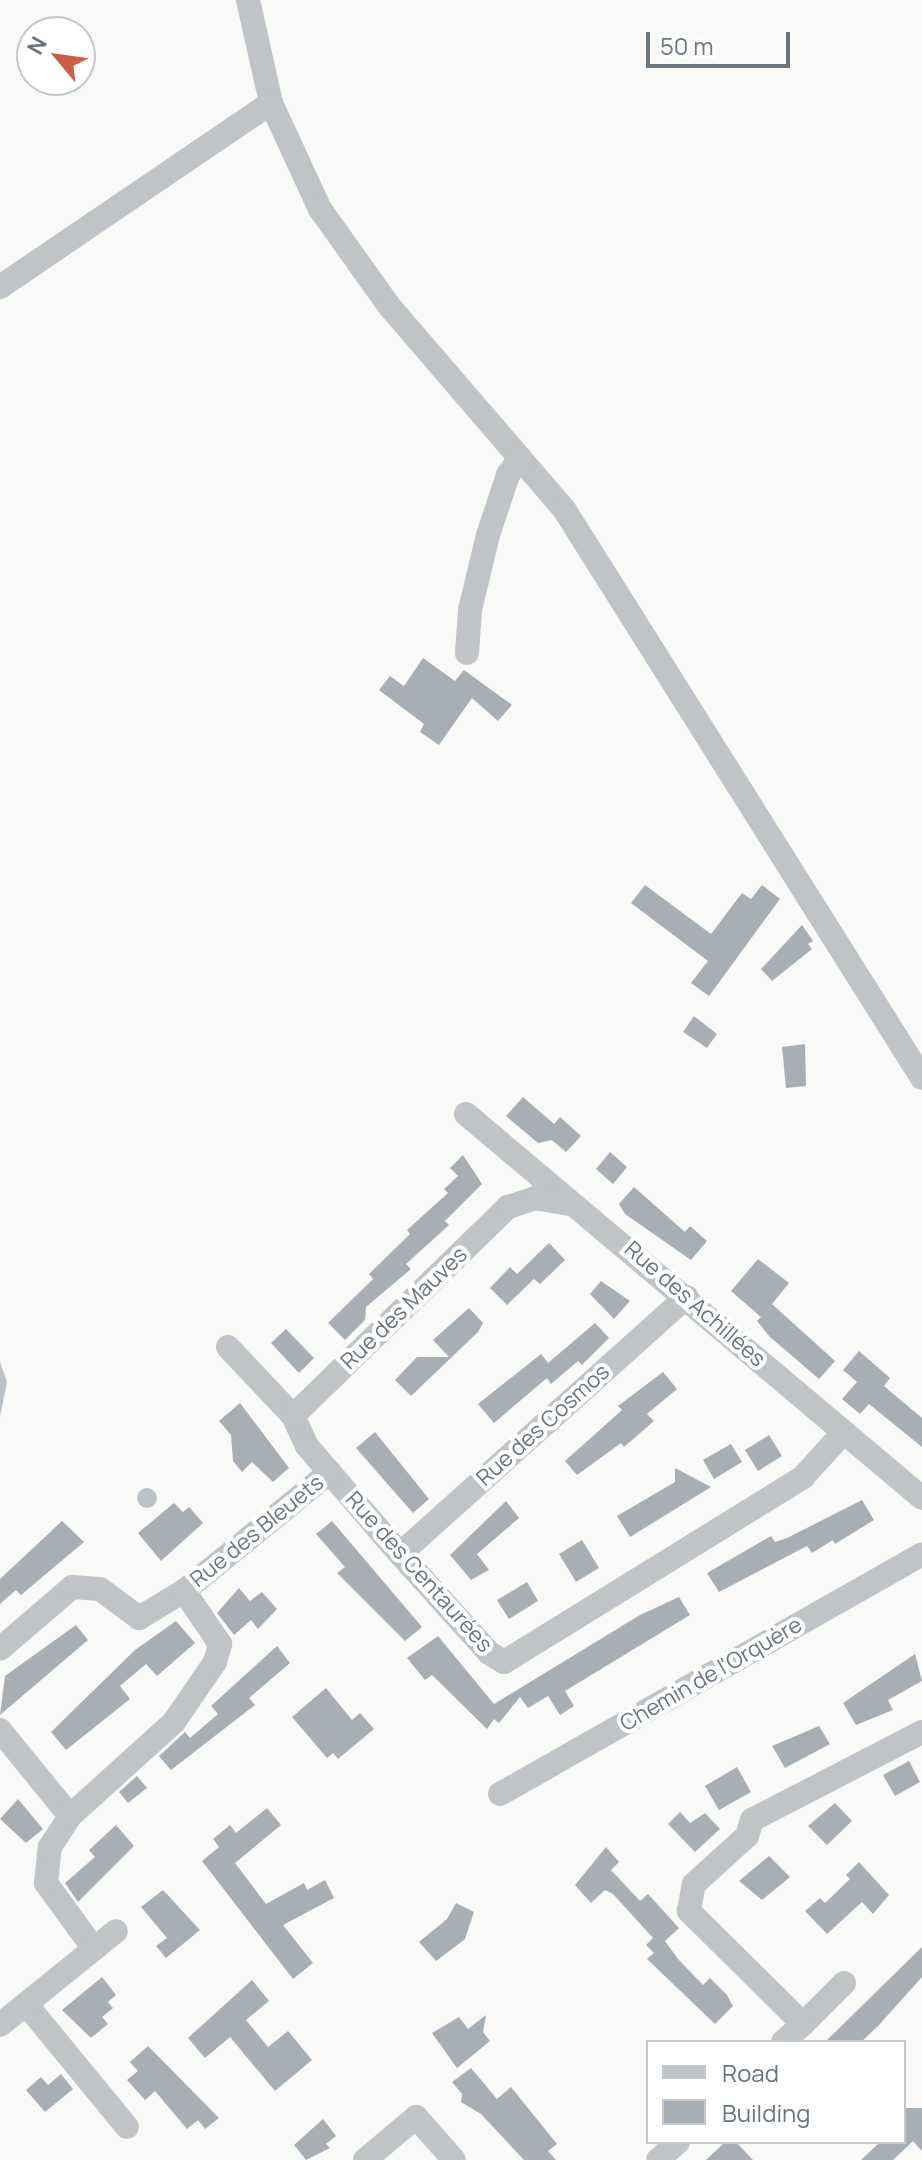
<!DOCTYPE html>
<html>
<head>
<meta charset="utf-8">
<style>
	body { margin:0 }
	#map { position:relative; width:922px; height:2160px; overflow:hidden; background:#f9f9f8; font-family:Manrope,sans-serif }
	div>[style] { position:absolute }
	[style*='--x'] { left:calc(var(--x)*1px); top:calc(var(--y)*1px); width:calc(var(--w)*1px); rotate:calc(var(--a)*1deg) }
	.water>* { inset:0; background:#b9c3c7 }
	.round { border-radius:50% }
	.building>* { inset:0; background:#a7aeb4 }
	.street>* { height:24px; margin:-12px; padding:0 12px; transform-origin:12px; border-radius:12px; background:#c0c4c7 }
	span { translate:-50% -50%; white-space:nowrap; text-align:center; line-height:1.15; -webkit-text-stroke:8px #fff; paint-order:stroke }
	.street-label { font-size:22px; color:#68767f }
	.legend { position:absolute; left:646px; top:2040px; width:260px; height:104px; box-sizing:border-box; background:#fff; border:2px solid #c3c8cc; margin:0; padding:10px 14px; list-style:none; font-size:24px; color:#68767f }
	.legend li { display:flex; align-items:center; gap:16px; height:40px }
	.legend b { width:40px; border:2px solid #c3c8cc }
	.north { position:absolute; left:16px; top:16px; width:80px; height:80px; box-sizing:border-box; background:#fff; border:2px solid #c3c8cc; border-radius:50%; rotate:299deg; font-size:22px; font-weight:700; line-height:32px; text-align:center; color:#68767f }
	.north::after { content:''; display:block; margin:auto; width:28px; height:36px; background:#cd5d44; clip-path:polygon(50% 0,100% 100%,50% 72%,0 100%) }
	.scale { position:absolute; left:646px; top:32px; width:144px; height:36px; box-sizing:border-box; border:4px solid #68767f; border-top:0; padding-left:10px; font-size:24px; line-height:28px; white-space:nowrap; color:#68767f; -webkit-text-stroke:6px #fff; paint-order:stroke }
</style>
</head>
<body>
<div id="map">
	<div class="water">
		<div style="clip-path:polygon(0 1362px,7px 1382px,0 1417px)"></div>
		<div class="round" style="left:137px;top:1488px;width:20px;height:20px"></div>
	</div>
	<div class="building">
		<div style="clip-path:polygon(423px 658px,455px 681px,464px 670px,512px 705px,498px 721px,472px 698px,439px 745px,420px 732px,424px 724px,379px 690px,390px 676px,404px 686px)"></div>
		<div style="clip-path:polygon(645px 885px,711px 934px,742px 893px,751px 899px,762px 885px,780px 899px,709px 996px,691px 983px,708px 961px,631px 903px)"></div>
		<div style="clip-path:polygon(802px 925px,813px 941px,808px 944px,812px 949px,772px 981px,761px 969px)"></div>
		<div style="clip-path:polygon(694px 1016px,717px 1034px,707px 1048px,683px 1032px)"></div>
		<div style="clip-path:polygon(805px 1044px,806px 1086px,786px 1088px,782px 1047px)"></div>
		<div style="clip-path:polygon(523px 1097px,554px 1124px,560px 1117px,581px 1136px,566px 1152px,552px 1140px,538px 1143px,506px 1116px)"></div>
		<div style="clip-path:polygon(610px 1152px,627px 1167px,613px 1184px,596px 1169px)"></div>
		<div style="clip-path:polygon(463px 1155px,482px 1184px,445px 1221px,449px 1225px,406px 1264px,411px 1269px,366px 1307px,365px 1320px,345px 1340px,328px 1323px,373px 1279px,369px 1274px,410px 1234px,407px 1230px,448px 1193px,444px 1189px,458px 1176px,450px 1168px)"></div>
		<div style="clip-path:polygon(634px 1187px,685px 1232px,690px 1226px,707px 1241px,691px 1260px,625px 1214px,619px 1204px)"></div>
		<div style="clip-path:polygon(549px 1243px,565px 1260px,540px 1284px,534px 1279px,507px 1305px,490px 1288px,510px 1267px,517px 1274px)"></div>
		<div style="clip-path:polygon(758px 1259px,789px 1283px,772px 1304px,835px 1361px,819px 1379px,770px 1337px,757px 1321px,761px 1317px,731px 1291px)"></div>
		<div style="clip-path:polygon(601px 1281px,630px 1301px,614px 1319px,590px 1294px)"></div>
		<div style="clip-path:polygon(469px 1308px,483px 1323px,478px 1332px,411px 1396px,395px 1380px,417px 1357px,449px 1357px,433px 1340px)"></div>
		<div style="clip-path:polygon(595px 1323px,609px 1338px,582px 1365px,578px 1361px,551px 1384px,547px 1378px,494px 1423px,478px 1404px,541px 1354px,548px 1363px)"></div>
		<div style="clip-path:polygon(286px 1329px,314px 1358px,299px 1373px,271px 1343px)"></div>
		<div style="clip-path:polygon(859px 1351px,890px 1378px,884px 1386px,922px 1418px,922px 1447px,869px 1404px,860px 1414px,842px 1399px,857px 1382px,843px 1370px)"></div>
		<div style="clip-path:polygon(663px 1372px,677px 1389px,647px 1414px,654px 1421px,624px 1447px,621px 1443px,577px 1475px,565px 1461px,622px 1410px,618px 1406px)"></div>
		<div style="clip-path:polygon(240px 1403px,289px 1468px,273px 1482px,252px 1462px,242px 1472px,233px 1461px,231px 1435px,219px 1421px)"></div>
		<div style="clip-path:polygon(375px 1432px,429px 1499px,413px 1513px,356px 1448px)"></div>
		<div style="clip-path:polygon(769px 1435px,782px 1456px,758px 1471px,745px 1450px)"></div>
		<div style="clip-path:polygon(731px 1444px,742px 1462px,714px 1479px,703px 1460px)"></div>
		<div style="clip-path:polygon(675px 1468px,711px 1487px,630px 1537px,617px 1516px,675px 1482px)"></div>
		<div style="clip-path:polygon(862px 1500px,874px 1520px,835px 1544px,833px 1540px,812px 1553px,807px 1546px,719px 1592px,707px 1573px,771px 1536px,775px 1542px,787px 1538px)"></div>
		<div style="clip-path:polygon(506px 1501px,519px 1518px,477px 1554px,489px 1570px,471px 1580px,450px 1555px)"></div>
		<div style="clip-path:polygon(174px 1503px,183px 1512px,189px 1507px,203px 1523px,161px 1561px,138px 1533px)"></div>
		<div style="clip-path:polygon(62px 1521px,84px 1542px,21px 1595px,16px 1590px,0 1604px,0 1579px)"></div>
		<div style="clip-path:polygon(332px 1521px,422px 1627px,405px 1641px,337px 1573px,345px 1567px,316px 1534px)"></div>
		<div style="clip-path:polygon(582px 1540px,599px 1568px,576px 1582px,559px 1554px)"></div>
		<div style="clip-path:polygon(527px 1582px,538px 1601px,509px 1619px,497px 1600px)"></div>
		<div style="clip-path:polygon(239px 1588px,250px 1601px,262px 1592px,277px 1609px,258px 1629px,251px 1620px,234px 1635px,217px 1613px)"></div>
		<div style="clip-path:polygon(679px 1597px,690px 1615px,565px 1691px,574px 1706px,560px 1715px,548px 1696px,528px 1708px,520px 1697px,499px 1723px,494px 1719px,487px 1729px,432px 1675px,425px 1680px,407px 1658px,438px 1636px,494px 1704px,640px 1615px)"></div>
		<div style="clip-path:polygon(176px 1621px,195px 1643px,157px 1676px,146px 1664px,120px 1686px,130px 1699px,66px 1750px,51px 1732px,135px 1650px)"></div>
		<div style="clip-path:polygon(76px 1625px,88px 1640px,0 1715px,5px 1676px)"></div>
		<div style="clip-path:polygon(277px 1646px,290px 1663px,249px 1698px,255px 1705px,171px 1770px,159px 1756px,185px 1732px,190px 1738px,218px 1714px,211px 1706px)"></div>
		<div style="clip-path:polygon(915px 1654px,922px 1681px,888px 1700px,893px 1710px,856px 1725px,843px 1703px)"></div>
		<div style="clip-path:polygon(326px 1688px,352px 1720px,360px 1713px,374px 1729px,338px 1759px,333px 1753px,327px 1758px,292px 1717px)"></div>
		<div style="clip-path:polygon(819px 1726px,830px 1744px,785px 1768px,772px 1746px)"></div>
		<div style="clip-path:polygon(909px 1761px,920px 1782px,895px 1796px,883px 1775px)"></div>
		<div style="clip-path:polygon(737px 1767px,751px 1792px,719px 1810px,705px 1786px)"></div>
		<div style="clip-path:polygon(137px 1776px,147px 1788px,128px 1803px,119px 1792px)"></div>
		<div style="clip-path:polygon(18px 1799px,43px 1829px,26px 1843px,0 1819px)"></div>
		<div style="clip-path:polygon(835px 1803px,852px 1821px,827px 1845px,808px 1826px)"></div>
		<div style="clip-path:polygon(267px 1808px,281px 1825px,235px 1863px,266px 1904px,304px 1883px,307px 1890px,325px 1880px,334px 1898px,283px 1925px,313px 1963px,293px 1979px,202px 1861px,219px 1847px,213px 1839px,230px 1825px,236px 1833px)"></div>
		<div style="clip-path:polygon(680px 1812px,690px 1823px,705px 1813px,720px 1829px,695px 1852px,668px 1824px)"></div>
		<div style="clip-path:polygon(116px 1825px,134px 1846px,78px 1902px,65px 1883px,95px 1857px,89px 1850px)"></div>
		<div style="clip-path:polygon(606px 1847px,619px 1862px,611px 1870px,640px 1901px,648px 1894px,679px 1928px,665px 1941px,678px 1959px,703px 1985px,710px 1978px,727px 1995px,733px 2006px,715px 2024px,647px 1959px,654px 1953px,646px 1945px,653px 1938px,613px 1894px,605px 1890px,591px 1903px,575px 1885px)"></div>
		<div style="clip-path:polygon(769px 1856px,790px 1877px,762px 1900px,739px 1881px)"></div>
		<div style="clip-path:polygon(859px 1862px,889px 1895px,873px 1914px,862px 1902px,827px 1934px,805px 1911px,820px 1898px,825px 1903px,850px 1879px,846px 1875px)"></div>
		<div style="clip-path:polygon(163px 1890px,200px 1930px,166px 1958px,156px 1946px,167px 1938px,141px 1907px)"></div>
		<div style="clip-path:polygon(456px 1903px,474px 1912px,465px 1939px,436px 1961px,419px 1942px,447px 1919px)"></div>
		<div style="clip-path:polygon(922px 1947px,922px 1977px,878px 2026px,861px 2042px,825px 2042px)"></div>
		<div style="clip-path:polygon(102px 1977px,116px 1995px,108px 2002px,113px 2008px,102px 2017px,108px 2024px,91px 2038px,62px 2010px)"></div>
		<div style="clip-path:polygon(252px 1980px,269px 2001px,246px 2020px,268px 2047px,288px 2031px,312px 2060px,275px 2091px,230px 2037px,205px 2058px,188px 2038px)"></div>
		<div style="clip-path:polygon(486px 2015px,483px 2032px,490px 2041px,457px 2068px,432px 2033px,459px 2017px,468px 2029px)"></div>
		<div style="clip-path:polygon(148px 2046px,219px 2118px,205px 2129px,198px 2120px,187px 2129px,155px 2091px,145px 2100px,127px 2080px,138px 2071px,130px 2062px)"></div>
		<div style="clip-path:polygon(471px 2068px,497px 2099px,511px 2087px,557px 2144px,548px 2151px,556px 2160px,524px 2160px,481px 2114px,461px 2102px,462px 2094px,452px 2082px)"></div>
		<div style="clip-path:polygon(61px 2074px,73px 2089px,45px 2112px,26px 2090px,41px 2077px,48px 2085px)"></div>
		<div style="clip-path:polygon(904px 2108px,922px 2108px,922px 2151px,913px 2141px,893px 2160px,861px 2160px,880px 2142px,904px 2142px)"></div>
		<div style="clip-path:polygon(323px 2119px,336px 2136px,326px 2144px,330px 2148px,306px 2160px,294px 2145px)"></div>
		<div style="clip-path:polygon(725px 2142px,736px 2142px,753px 2160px,706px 2160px)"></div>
	</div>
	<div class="street">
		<div style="--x:248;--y:0;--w:106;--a:77.4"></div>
		<div style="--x:271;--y:103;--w:117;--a:65.2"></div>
		<div style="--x:320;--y:209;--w:120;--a:54.5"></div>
		<div style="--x:390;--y:307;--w:267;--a:49.3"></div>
		<div style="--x:564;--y:509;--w:672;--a:57.82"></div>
		<div style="--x:0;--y:287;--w:328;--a:-34.2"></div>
		<div style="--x:467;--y:653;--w:43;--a:-86"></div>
		<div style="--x:470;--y:610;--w:77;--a:-76.5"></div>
		<div style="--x:488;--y:535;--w:63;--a:-71.6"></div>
		<div style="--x:508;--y:475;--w:21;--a:-55"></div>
		<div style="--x:466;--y:1114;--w:596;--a:40.1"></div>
		<div style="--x:228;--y:1347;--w:95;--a:46.7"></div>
		<div style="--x:293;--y:1416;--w:33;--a:65"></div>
		<div style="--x:307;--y:1446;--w:143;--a:49.3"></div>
		<div style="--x:400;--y:1554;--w:133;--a:48"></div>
		<div style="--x:489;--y:1653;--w:17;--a:31"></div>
		<div style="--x:504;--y:1662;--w:352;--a:-31.7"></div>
		<div style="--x:803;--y:1477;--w:61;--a:-47.7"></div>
		<div style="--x:293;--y:1416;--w:300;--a:-44.2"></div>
		<div style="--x:508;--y:1207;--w:28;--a:-18"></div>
		<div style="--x:535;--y:1198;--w:36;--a:10"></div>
		<div style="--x:400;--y:1554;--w:385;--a:-41.9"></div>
		<div style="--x:0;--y:1649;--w:95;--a:-40.7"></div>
		<div style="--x:72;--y:1587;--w:28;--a:4"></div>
		<div style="--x:100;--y:1589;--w:49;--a:36.6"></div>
		<div style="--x:139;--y:1618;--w:52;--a:-31"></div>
		<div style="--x:184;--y:1591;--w:188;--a:-39.2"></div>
		<div style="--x:0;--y:1730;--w:111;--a:50.9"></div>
		<div style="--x:500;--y:1794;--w:485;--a:-29.6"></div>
		<div style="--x:94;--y:1949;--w:82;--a:-126"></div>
		<div style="--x:46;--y:1883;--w:36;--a:-84"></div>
		<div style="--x:50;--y:1847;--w:37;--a:-57"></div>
		<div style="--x:70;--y:1816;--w:140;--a:-42.1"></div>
		<div style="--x:174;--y:1722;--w:73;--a:-55.7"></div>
		<div style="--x:215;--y:1662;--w:19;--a:-74"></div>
		<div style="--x:220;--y:1644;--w:64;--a:-124.2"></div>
		<div style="--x:26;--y:2004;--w:159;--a:50.6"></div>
		<div style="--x:803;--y:2024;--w:58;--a:-45"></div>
		<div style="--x:0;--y:2025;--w:149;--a:-39"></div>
		<div style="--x:783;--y:2042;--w:27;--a:-42"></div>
		<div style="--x:803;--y:2024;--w:161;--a:-135.3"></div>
		<div style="--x:689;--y:1911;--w:27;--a:-80"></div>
		<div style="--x:694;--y:1884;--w:72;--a:-42.2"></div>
		<div style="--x:747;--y:1836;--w:17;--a:-73"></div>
		<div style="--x:752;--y:1820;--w:191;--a:-27.4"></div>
		<div style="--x:365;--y:2160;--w:67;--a:-40.1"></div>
		<div style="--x:416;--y:2117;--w:57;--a:48.5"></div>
		<div style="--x:658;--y:2160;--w:27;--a:-42"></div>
	</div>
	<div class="street-label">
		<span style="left:695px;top:1304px;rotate:41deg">Rue des Achillées</span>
		<span style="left:404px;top:1308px;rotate:-44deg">Rue des Mauves</span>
		<span style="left:543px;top:1425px;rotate:-42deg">Rue des Cosmos</span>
		<span style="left:257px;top:1531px;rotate:-39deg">Rue des Bleuets</span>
		<span style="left:419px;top:1572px;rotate:48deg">Rue des Centaurées</span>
		<span style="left:711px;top:1674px;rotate:-30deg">Chemin de l'Orquère</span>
	</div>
	<ul class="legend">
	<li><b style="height:10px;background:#c0c4c7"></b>Road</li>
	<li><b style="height:22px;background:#a7aeb4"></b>Building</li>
	</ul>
	<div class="north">N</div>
	<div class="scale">50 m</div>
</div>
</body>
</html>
